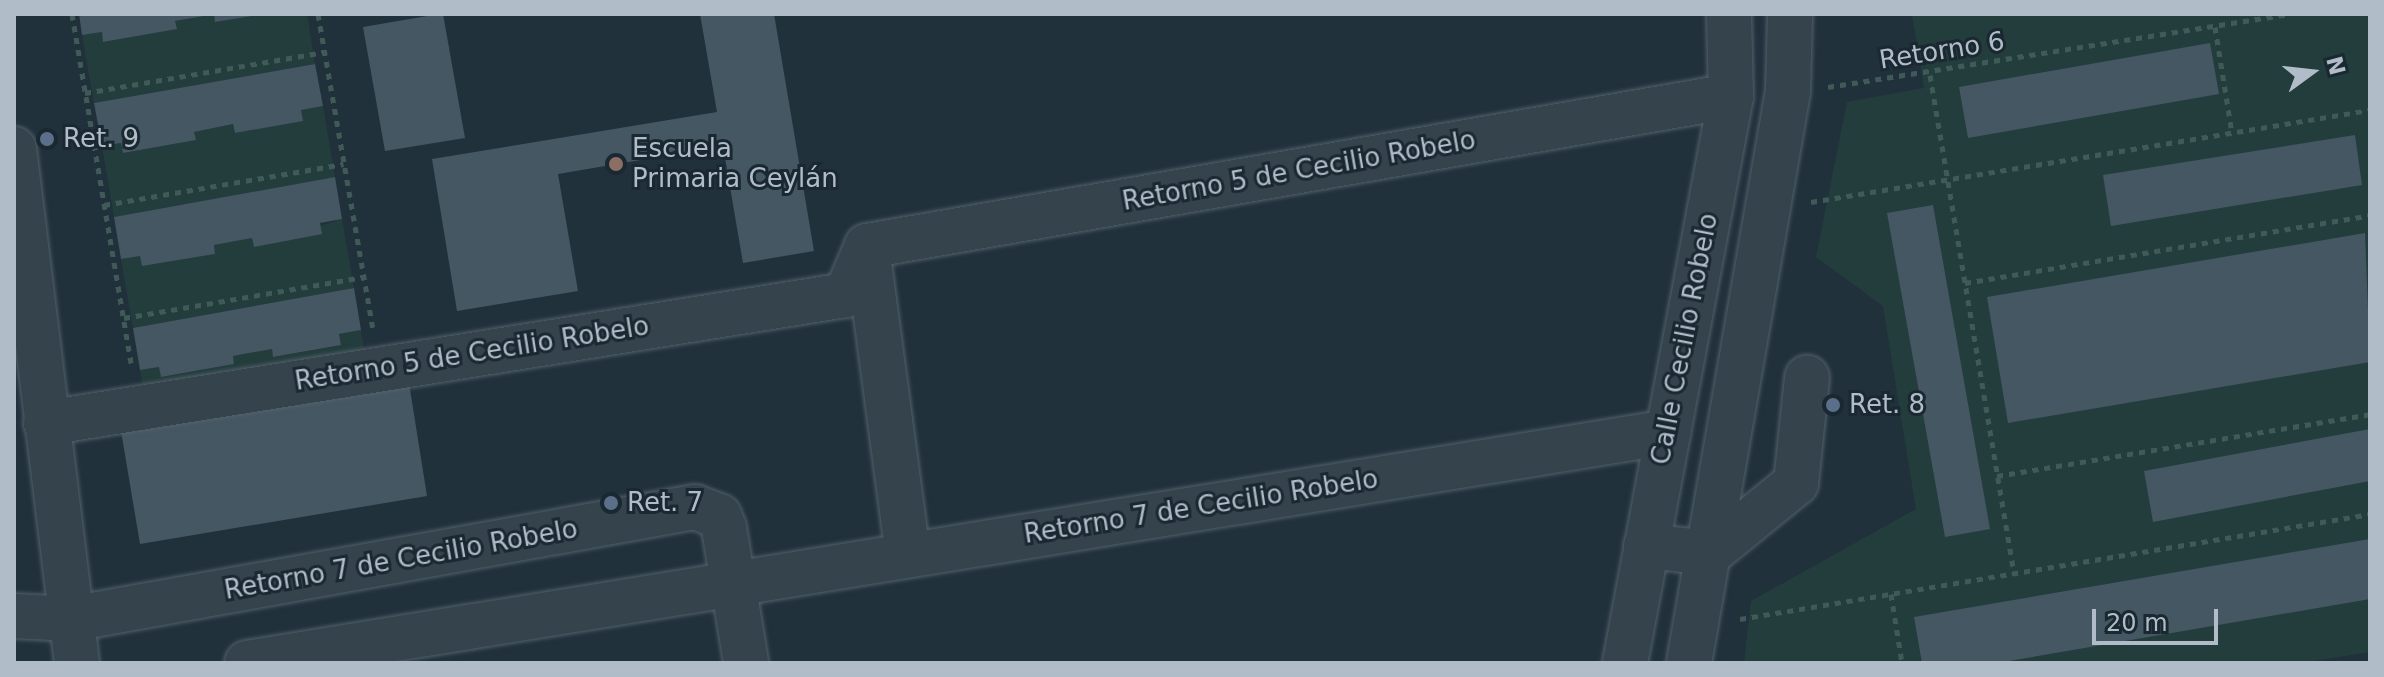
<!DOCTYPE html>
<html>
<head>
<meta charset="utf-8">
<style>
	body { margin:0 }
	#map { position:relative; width:2384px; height:677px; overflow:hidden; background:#21313c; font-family:"DejaVu Sans",sans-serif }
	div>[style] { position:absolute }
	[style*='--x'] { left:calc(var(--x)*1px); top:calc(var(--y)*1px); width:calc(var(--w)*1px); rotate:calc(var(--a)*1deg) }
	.green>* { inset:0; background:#233d3c }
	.building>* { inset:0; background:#445763 }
	.path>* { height:5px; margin-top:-2.5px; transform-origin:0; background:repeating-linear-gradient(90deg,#405a58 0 6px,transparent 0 12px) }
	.roads { filter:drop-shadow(0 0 2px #53606a) drop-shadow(0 0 2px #53606a) }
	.minor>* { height:44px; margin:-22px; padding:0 22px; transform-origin:22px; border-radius:22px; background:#34434c }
	.dots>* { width:22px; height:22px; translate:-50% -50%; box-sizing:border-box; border:4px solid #1a2831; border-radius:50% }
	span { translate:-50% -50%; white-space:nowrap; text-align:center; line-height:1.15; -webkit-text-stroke:6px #1a2831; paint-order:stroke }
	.street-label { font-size:26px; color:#b0bdc8 }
	.poi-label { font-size:26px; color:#b0bdc8 }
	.left { translate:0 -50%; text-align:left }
	.frame { position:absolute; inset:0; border:16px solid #b0bdc8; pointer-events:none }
	.north { position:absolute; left:2272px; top:32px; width:80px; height:80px; -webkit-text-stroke:6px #1a2831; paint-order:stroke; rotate:75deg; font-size:22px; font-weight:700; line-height:32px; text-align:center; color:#b0bdc8 }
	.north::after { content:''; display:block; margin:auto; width:28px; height:36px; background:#b0bdc8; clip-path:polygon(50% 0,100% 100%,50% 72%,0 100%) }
	.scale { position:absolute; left:2092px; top:609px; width:126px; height:36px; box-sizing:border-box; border:4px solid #b0bdc8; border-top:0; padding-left:10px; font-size:24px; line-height:28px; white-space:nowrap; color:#b0bdc8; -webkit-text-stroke:6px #1a2831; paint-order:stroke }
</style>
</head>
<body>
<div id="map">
	<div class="green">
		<div style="clip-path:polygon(213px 14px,216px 22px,260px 14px,307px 14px,315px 64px,94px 103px,82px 35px,102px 32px,104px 42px,176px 29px,175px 21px)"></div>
		<div style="clip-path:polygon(1912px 14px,2370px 14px,2370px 652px,2301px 663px,1744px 663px,1751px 601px,1916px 509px,1883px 306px,1816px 257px,1847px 102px,1924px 88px)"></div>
		<div style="clip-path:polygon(323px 106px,335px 177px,114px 217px,102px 146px,121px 143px,123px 153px,195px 140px,194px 132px,233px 124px,235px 133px,302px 121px,301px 110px)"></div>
		<div style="clip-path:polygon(342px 219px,354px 288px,133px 328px,121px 259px,140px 256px,142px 266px,215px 254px,214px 245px,252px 238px,254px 247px)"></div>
		<div style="clip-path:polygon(361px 330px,366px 363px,145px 398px,140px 370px,159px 367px,162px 377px,234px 364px,233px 356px,272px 349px,274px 357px,341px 345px,339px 334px)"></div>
	</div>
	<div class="building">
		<div style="clip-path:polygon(79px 14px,204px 14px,204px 16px,175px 21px,177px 29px,103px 42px,102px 32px,82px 35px)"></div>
		<div style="clip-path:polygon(214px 14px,252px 14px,252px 16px,215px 22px)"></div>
		<div style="clip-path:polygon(439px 14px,443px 14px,465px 138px,385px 151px,363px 27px)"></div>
		<div style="clip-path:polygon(700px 14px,774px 14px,814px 251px,743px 263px,723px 146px,558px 174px,578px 291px,457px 311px,432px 159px,717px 112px)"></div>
		<div style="clip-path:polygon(2210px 43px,2219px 94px,1968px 138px,1959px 87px)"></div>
		<div style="clip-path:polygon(315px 64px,323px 106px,301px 110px,303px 121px,235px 133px,233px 124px,194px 132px,196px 140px,123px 153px,121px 143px,102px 146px,94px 103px)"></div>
		<div style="clip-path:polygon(2355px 135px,2362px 185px,2111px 226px,2103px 175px)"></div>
		<div style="clip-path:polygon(335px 177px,342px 219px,320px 223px,322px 234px,254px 247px,252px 238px,214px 245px,215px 254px,142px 266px,140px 256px,121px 259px,114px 217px)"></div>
		<div style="clip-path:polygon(1933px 205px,1990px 529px,1945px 537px,1887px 213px)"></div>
		<div style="clip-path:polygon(2365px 233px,2370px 362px,2008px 423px,1987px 297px)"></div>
		<div style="clip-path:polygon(354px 288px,361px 330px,339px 334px,341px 345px,273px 357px,272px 349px,233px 356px,234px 364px,161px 377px,159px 367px,140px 370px,133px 328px)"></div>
		<div style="clip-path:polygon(409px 383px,427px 496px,140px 544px,121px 431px)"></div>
		<div style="clip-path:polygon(2370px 429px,2370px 481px,2153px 522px,2144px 471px)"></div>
		<div style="clip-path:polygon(2370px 539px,2370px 599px,1997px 663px,1922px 663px,1914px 617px)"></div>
	</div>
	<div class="path">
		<div style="--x:72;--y:14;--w:359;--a:80.4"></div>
		<div style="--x:318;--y:14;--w:319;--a:80.1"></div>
		<div style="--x:2215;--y:27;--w:107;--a:80.9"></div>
		<div style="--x:1930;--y:75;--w:505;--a:80.43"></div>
		<div style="--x:1828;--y:87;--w:469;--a:-9"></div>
		<div style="--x:85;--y:93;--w:243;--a:-9.7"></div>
		<div style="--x:1811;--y:202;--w:567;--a:-9.35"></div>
		<div style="--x:104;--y:205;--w:243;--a:-9.7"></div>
		<div style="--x:1965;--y:283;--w:411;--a:-9.5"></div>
		<div style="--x:124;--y:318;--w:243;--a:-9.7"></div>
		<div style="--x:1997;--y:476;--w:378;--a:-9.4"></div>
		<div style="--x:1891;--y:594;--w:70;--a:80.9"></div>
		<div style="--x:1740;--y:619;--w:639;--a:-9.46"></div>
	</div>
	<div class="roads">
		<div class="minor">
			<div style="--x:14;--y:149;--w:518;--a:83.01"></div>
			<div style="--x:867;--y:246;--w:877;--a:-9.85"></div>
			<div style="--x:867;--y:248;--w:310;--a:82.4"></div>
			<div style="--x:46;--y:423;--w:810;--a:-9.09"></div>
			<div style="--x:846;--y:295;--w:53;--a:-66.8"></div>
			<div style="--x:1646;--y:546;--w:64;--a:6.2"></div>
			<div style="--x:1710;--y:553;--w:111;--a:-39.1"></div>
			<div style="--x:1796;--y:483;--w:106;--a:-84"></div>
			<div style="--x:14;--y:616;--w:57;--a:3"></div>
			<div style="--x:71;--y:619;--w:634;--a:-10.18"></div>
			<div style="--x:695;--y:507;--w:26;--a:21"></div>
			<div style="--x:719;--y:516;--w:13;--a:67"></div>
			<div style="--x:724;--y:528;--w:137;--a:80.7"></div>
			<div style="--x:247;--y:663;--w:1440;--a:-9.23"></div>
			<div style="--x:1625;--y:663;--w:577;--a:-79.41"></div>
			<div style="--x:1731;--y:96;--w:82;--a:-91.4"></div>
			<div style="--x:1689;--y:663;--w:581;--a:-80.18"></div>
			<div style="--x:1788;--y:91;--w:77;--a:-88.5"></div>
		</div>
	</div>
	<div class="dots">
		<div style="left:47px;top:139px;background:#5c6f8a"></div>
		<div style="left:616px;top:164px;background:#8d6e63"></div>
		<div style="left:1833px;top:405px;background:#5c6f8a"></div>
		<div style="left:611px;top:503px;background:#5c6f8a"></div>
	</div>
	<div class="street-label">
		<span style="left:1942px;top:51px;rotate:-9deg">Retorno 6</span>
		<span style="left:1299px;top:171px;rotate:-10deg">Retorno 5 de Cecilio Robelo</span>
		<span style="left:1685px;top:339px;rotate:-79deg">Calle Cecilio Robelo</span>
		<span style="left:472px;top:354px;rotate:-9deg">Retorno 5 de Cecilio Robelo</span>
		<span style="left:1201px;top:507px;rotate:-9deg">Retorno 7 de Cecilio Robelo</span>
		<span style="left:401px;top:560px;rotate:-10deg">Retorno 7 de Cecilio Robelo</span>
	</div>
	<div class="poi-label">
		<span class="left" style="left:63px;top:139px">Ret. 9</span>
		<span class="left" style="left:632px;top:164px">Escuela<br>Primaria Ceylán</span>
		<span class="left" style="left:1849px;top:405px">Ret. 8</span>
		<span class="left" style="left:627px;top:503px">Ret. 7</span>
	</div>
	<div class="frame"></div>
	<div class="north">N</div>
	<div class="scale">20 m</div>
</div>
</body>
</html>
